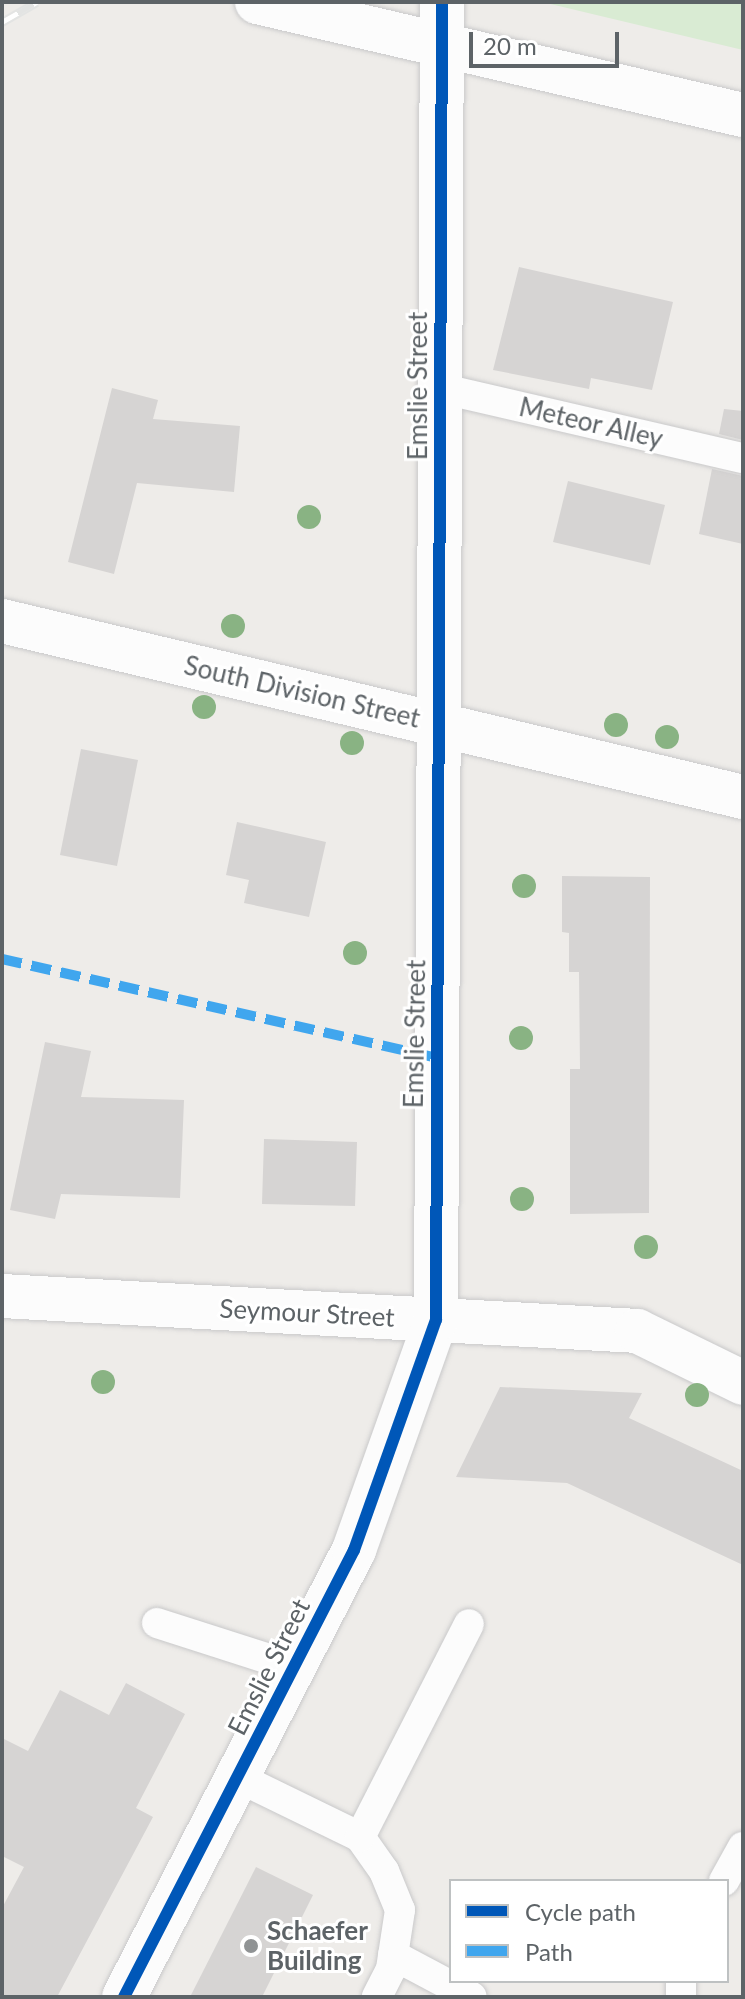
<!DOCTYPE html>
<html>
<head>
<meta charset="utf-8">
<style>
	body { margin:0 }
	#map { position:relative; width:745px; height:1999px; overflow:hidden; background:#eeece9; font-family:Lato,sans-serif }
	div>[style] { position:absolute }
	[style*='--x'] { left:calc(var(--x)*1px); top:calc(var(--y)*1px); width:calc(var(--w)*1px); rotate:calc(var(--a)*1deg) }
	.green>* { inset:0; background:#d9ebd3 }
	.building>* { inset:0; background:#d6d4d3 }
	.roads { filter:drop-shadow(0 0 2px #c9c9ca) drop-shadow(0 0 2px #c9c9ca) }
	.lane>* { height:30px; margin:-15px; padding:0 15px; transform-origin:15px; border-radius:15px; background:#fcfcfc }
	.street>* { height:44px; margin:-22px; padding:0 22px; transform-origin:22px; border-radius:22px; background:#fcfcfc }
	.rail>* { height:9px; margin-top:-4.5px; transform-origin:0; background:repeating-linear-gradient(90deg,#fff 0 18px,#e3e4e3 0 36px); box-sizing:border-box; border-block:2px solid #e3e4e3 }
	.quiet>* { height:10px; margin-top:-5px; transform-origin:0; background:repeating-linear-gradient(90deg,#40a6ee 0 20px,transparent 0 30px) }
	.cycleway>* { height:12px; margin:-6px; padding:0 6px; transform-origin:6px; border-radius:6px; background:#0057b8 }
	.trees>* { width:24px; height:24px; margin:-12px; border-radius:50%; background:#89b383 }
	.dots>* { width:22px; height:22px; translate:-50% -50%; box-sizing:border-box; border:4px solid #fff; border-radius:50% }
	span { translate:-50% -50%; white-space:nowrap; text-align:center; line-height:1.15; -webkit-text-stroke:6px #fff; paint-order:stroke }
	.street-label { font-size:26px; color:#5d6367 }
	.poi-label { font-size:26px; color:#5d6367; font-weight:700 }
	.left { translate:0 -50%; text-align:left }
	.frame { position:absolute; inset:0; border:4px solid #5d6367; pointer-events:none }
	.legend { position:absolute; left:449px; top:1879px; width:280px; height:104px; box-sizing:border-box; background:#fff; border:2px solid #bec1c2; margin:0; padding:10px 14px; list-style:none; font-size:24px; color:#5d6367 }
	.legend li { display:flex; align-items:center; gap:16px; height:40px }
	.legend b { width:40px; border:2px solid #bec1c2 }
	.scale { position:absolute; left:469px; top:32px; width:150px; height:36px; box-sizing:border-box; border:4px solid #5d6367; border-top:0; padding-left:10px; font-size:24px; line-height:28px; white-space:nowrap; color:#5d6367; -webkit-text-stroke:6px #fff; paint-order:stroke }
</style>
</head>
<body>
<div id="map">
	<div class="green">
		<div style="clip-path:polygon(542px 2px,743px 2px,743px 50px)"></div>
	</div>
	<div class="building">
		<div style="clip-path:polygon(519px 267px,673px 302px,652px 390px,591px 378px,589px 389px,493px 370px)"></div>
		<div style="clip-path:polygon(112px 388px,158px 400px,153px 419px,240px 426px,234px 492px,137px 483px,114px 574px,68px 562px)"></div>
		<div style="clip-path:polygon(724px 409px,743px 411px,743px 440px,719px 434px)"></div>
		<div style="clip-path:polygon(712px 469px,743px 476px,743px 544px,699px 534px)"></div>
		<div style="clip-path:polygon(568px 481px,665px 505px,650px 565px,553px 542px)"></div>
		<div style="clip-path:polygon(81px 749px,138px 760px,117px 866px,60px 855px)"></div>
		<div style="clip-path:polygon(237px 822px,326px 842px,309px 917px,244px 903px,249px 880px,226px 875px)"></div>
		<div style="clip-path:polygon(562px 876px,650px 877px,649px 1213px,570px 1214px,570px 1069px,580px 1069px,579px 972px,569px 972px,569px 933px,562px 932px)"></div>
		<div style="clip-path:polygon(45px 1042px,91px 1051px,81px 1097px,184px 1100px,180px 1198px,61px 1194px,55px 1219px,10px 1210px)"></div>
		<div style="clip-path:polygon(264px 1139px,357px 1142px,355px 1206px,262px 1204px)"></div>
		<div style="clip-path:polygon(500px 1387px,642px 1393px,629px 1418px,743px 1471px,743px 1565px,567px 1483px,456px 1477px)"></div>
		<div style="clip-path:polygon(126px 1683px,185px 1714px,136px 1808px,153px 1817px,57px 1997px,2px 1997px,2px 1908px,24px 1867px,2px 1856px,2px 1738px,28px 1751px,60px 1690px,109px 1715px)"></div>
		<div style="clip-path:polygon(256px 1867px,313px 1895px,262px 1997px,190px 1997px)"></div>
	</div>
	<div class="roads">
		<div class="lane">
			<div style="--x:439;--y:388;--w:312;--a:13"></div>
			<div style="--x:157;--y:1623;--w:144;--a:17.8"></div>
			<div style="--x:237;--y:1777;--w:137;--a:26"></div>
			<div style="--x:360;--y:1837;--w:42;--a:54.8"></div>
			<div style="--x:384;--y:1871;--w:42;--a:67.7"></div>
			<div style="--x:400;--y:1910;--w:60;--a:98.7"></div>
			<div style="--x:391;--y:1969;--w:31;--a:117"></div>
			<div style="--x:360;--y:1837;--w:239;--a:-62.9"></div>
			<div style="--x:724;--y:1881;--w:39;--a:-61"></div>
			<div style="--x:393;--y:1955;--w:89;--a:28"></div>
			<div style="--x:681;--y:1981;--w:16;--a:90"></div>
		</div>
		<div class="street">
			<div style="--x:257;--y:2;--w:499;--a:13.1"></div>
			<div style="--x:2;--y:621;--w:762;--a:13.36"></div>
			<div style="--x:2;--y:1296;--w:636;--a:3.15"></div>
			<div style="--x:637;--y:1331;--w:118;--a:26.1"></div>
			<div style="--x:124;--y:1997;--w:503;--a:-62.77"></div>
			<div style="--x:354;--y:1550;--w:244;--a:-70.4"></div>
			<div style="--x:436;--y:1320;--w:1318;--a:-89.74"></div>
		</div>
	</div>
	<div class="rail">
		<div style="--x:2;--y:22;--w:40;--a:-29.7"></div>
	</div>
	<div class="quiet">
		<div style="--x:2;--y:959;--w:446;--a:12.8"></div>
	</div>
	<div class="cycleway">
		<div style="--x:124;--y:1997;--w:503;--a:-62.77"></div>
		<div style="--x:354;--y:1550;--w:244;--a:-70.4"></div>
		<div style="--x:436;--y:1320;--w:1318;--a:-89.74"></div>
	</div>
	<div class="trees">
		<div style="left:309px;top:517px"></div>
		<div style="left:233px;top:626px"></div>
		<div style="left:204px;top:707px"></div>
		<div style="left:616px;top:725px"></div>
		<div style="left:667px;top:737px"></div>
		<div style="left:352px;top:743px"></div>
		<div style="left:524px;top:886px"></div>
		<div style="left:355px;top:953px"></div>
		<div style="left:521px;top:1038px"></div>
		<div style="left:522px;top:1199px"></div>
		<div style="left:646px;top:1247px"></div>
		<div style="left:103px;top:1382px"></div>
		<div style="left:697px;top:1395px"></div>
	</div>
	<div class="dots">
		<div style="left:251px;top:1946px;background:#909394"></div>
	</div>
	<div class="street-label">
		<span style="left:418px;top:386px;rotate:-90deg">Emslie Street</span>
		<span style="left:591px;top:423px;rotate:13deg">Meteor Alley</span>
		<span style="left:302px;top:692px;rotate:13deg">South Division Street</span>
		<span style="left:415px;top:1034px;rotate:-89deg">Emslie Street</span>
		<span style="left:307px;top:1313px;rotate:3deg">Seymour Street</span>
		<span style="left:269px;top:1667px;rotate:-63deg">Emslie Street</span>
	</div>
	<div class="poi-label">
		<span class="left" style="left:267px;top:1946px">Schaefer<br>Building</span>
	</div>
	<div class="frame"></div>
	<ul class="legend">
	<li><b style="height:10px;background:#0057b8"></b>Cycle path</li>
	<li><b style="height:10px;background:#40a6ee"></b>Path</li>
	</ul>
	<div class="scale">20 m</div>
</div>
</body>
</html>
